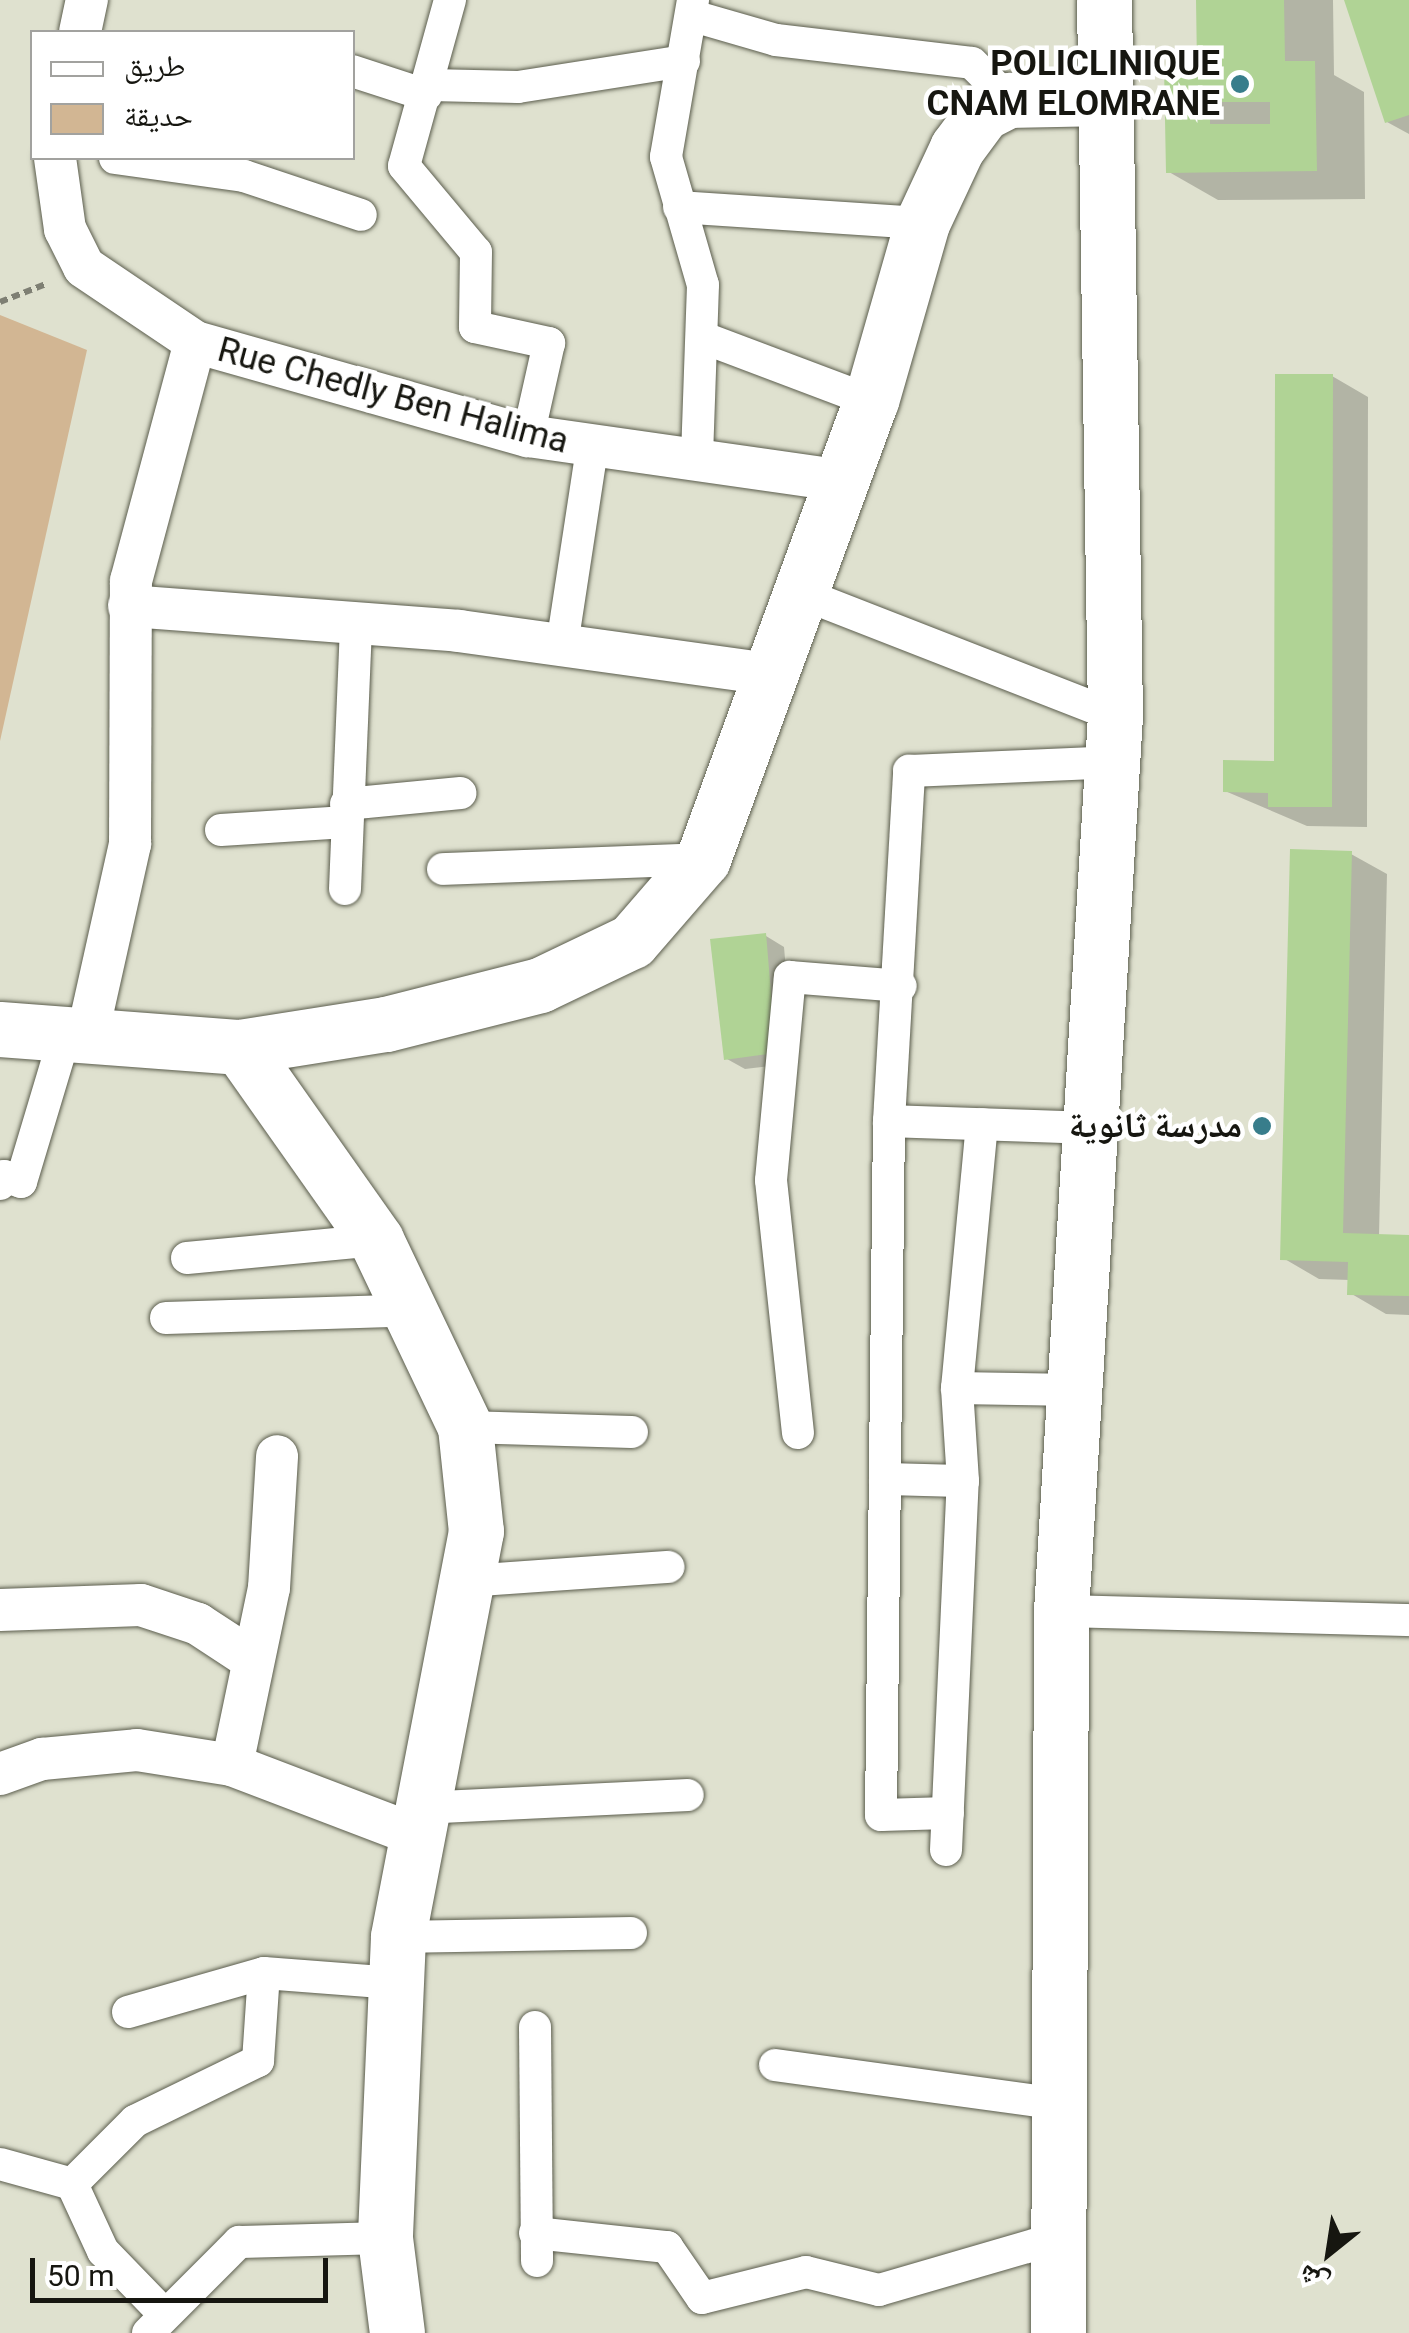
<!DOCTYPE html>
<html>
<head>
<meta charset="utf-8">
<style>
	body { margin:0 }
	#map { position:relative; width:1409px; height:2333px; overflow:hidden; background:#dfe1cf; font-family:Roboto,"Noto Naskh Arabic",sans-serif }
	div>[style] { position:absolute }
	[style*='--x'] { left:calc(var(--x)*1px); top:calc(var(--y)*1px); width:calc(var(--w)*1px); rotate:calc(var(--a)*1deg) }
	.green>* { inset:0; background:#d2b693 }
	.shadow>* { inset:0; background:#0003 }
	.building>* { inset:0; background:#b0d395 }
	.path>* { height:6px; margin-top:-3px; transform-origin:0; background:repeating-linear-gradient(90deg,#7e7f73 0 8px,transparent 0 13px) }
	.roads { filter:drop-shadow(0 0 2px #5b5d4d) drop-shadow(0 0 2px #5b5d4d) }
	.pedestrian>* { height:32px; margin:-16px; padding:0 16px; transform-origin:16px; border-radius:16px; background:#fff }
	.minor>* { height:42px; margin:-21px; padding:0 21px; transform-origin:21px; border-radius:21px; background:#fff }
	.tertiary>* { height:55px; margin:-27.5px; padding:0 27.5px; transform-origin:27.5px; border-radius:27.5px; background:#fff }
	.dots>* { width:28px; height:28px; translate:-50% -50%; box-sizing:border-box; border:5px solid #fff; border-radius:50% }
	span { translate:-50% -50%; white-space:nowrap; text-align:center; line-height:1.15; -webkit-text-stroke:9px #fff; paint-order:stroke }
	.poi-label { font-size:35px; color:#161610; font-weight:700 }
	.right { translate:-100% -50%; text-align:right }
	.street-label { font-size:35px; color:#161610 }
	.legend { position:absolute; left:30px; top:30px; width:325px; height:130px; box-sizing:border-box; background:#fff; border:2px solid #a2a29f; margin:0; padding:12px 18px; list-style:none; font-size:30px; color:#161610 }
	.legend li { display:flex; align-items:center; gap:20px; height:50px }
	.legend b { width:50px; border:2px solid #a2a29f }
	.north { position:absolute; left:1279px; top:2203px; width:100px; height:100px; -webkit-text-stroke:8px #fff; paint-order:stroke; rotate:210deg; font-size:28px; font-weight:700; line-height:40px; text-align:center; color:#161610 }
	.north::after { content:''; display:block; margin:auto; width:35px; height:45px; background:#161610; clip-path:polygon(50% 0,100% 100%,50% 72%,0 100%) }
	.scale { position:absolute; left:30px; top:2258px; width:298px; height:45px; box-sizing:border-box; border:5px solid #161610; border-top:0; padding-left:12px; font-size:30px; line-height:35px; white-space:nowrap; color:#161610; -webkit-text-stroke:8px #fff; paint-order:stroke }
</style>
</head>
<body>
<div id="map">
	<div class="green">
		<div style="clip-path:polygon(0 315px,87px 350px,0 741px)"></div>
	</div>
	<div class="shadow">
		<div style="clip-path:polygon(1198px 0,1333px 0,1334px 75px,1364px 92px,1365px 199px,1218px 200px,1169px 172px,1199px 68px)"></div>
		<div style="clip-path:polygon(1347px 0,1409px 0,1409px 134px,1387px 122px)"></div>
		<div style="clip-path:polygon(1332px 376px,1368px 397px,1367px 827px,1307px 826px,1225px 791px,1276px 763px)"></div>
		<div style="clip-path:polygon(1351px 854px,1387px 874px,1379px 1237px,1409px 1238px,1409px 1315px,1386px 1314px,1350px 1293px,1350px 1280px,1319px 1279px,1283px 1258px)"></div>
		<div style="clip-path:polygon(766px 936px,784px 947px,794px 1063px,745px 1069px,727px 1059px)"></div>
	</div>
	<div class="building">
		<div style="clip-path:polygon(evenodd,1196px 0,1284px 0,1285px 61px,1315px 61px,1317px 171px,1166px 173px,1164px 66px,1197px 66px,1196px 0,1210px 102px,1270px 102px,1270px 124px,1210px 124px,1210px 102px)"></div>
		<div style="clip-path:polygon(1344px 0,1409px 0,1409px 115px,1385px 123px)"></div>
		<div style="clip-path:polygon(1275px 374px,1333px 374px,1332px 807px,1268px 807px,1268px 793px,1223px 792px,1223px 760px,1274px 761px)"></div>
		<div style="clip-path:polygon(1290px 849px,1352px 851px,1343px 1233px,1409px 1235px,1409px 1296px,1347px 1295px,1348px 1262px,1280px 1260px)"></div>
		<div style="clip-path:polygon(766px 933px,776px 1053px,724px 1060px,710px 939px)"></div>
	</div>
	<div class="path">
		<div style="--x:0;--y:302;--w:49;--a:-21.4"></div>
	</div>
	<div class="roads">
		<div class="pedestrian">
			<div style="--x:450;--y:0;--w:172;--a:105.5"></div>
			<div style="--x:404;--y:166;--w:112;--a:50.1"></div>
			<div style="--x:476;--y:252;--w:75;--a:90.8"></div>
			<div style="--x:475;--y:327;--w:76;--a:12.2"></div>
			<div style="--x:549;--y:343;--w:95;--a:102.7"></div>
			<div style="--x:693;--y:0;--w:159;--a:99.8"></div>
			<div style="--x:666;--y:157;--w:133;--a:73.9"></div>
			<div style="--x:703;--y:285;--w:174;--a:92"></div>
			<div style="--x:693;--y:16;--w:86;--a:16.1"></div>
			<div style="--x:776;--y:40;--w:197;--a:6.7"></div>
			<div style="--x:972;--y:63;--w:52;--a:45"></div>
			<div style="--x:352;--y:71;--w:78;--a:18"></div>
			<div style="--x:430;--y:85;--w:88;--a:1.3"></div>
			<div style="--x:518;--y:87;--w:168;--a:-8.9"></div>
			<div style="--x:115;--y:158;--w:130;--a:7.9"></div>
			<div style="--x:244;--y:176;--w:123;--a:18.4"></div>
			<div style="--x:679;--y:207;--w:244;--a:3.8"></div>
			<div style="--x:704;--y:338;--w:178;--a:20.7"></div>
			<div style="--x:800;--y:593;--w:338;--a:21.3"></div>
			<div style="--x:562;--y:645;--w:199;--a:-81.3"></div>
			<div style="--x:346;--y:804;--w:115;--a:-5.5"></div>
			<div style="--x:221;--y:830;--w:125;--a:-3.7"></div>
			<div style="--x:443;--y:869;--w:260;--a:-2.2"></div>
			<div style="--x:345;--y:889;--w:264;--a:-87.6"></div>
			<div style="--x:889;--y:1121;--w:202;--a:2"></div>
			<div style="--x:0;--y:1184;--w:9;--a:-63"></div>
			<div style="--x:4;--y:1176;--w:18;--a:19"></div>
			<div style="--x:21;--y:1182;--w:157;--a:-73.3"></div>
			<div style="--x:187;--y:1258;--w:190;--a:-5.4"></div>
			<div style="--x:166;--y:1318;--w:249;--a:-1.8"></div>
			<div style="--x:957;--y:1388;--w:119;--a:1"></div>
			<div style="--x:465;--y:1427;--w:167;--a:1.7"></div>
			<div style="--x:798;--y:1433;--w:254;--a:-96.1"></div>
			<div style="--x:771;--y:1180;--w:204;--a:-84.7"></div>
			<div style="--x:790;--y:977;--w:111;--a:4.6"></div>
			<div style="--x:885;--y:1479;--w:78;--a:1.5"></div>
			<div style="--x:467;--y:1581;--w:202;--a:-4"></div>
			<div style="--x:1061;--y:1611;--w:348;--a:1.5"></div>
			<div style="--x:421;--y:1808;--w:267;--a:-2.8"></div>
			<div style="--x:948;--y:1813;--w:67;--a:178.3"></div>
			<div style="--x:881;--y:1815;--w:694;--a:-89.34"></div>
			<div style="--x:889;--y:1121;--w:351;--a:-86.7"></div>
			<div style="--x:909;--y:771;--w:204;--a:-2.5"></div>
			<div style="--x:946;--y:1850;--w:369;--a:-87.4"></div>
			<div style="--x:963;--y:1481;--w:93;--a:-93.7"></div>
			<div style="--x:957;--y:1388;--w:265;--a:-84.6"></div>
			<div style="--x:398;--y:1937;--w:233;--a:-1"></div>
			<div style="--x:128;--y:2012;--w:141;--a:-16"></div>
			<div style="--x:264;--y:1973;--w:131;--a:4.4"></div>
			<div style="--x:535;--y:2027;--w:234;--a:89.5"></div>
			<div style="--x:775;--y:2065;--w:286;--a:7.8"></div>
			<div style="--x:0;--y:2164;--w:75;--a:15.5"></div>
			<div style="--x:72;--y:2184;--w:74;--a:65.2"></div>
			<div style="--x:103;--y:2251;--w:88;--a:45.9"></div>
			<div style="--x:72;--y:2184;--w:89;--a:-45"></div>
			<div style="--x:135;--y:2121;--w:137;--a:-26"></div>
			<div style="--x:258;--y:2061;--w:88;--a:-86.1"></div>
			<div style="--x:535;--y:2233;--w:133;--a:6.1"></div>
			<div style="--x:667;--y:2247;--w:62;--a:55.5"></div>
			<div style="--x:702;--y:2298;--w:107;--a:-14"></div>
			<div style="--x:806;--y:2272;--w:75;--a:13.9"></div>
			<div style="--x:879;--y:2290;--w:183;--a:-16.2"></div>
			<div style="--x:148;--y:2333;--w:129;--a:-45"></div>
			<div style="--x:239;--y:2242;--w:146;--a:-1.6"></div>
		</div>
		<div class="minor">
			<div style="--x:80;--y:32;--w:33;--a:-78"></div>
			<div style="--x:55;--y:158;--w:72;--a:82"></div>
			<div style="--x:65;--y:229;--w:42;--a:63.4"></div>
			<div style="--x:84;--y:267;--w:134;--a:34"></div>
			<div style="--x:195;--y:342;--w:346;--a:15.8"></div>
			<div style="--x:528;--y:436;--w:314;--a:8.1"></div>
			<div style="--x:129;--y:606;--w:331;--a:4.3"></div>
			<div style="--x:459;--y:631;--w:312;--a:7.9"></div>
			<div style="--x:88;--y:1032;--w:193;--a:-77.4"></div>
			<div style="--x:130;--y:844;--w:263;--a:-89.8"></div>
			<div style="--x:131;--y:581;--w:247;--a:-75"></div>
			<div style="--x:0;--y:1610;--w:141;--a:-2"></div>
			<div style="--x:141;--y:1605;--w:60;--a:18.4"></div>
			<div style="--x:198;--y:1624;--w:66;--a:33.2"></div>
			<div style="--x:232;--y:1765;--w:181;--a:-78.2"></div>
			<div style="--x:269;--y:1588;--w:132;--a:-86.5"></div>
			<div style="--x:0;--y:1774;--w:45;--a:-19.7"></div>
			<div style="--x:42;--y:1759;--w:95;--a:-5.4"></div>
			<div style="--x:137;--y:1750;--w:96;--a:9"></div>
			<div style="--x:232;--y:1765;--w:196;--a:20.9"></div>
		</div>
		<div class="tertiary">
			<div style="--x:0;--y:1029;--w:241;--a:4.3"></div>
			<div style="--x:240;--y:1047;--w:148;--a:-9"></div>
			<div style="--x:386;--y:1024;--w:159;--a:-14.2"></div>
			<div style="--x:540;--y:985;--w:102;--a:-25.6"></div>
			<div style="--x:632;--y:941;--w:108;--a:-49.1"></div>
			<div style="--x:703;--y:859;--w:488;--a:-69.9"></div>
			<div style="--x:871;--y:401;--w:185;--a:-74"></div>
			<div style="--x:922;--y:223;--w:83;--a:-65"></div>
			<div style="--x:957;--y:148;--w:44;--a:-53.4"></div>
			<div style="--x:983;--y:113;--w:29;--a:-27"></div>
			<div style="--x:1009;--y:100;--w:95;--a:-1.2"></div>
			<div style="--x:240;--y:1047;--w:236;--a:54.8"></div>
			<div style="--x:376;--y:1240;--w:207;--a:64.5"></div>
			<div style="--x:465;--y:1427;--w:105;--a:84"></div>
			<div style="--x:476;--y:1531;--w:413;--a:100.9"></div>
			<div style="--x:398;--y:1937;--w:301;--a:92.5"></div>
			<div style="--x:385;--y:2238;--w:96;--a:82.8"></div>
			<div style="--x:1058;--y:2333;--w:722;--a:-89.76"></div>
			<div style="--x:1061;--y:1611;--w:897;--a:-86.55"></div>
			<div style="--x:1115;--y:716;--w:716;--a:-90.88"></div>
		</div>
	</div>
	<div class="dots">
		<div style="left:1240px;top:84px;background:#387d8b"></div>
		<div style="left:1262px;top:1126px;background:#387d8b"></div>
	</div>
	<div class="poi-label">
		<span class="right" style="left:1220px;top:84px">POLICLINIQUE<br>CNAM ELOMRANE</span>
		<span class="right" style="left:1242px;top:1126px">مدرسة ثانوية</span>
	</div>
	<div class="street-label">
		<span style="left:393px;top:396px;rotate:15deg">Rue Chedly Ben Halima</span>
	</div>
	<ul class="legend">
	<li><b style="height:12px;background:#fff"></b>طريق</li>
	<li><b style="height:28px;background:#d2b693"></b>حديقة</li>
	</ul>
	<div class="north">ش</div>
	<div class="scale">50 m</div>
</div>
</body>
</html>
